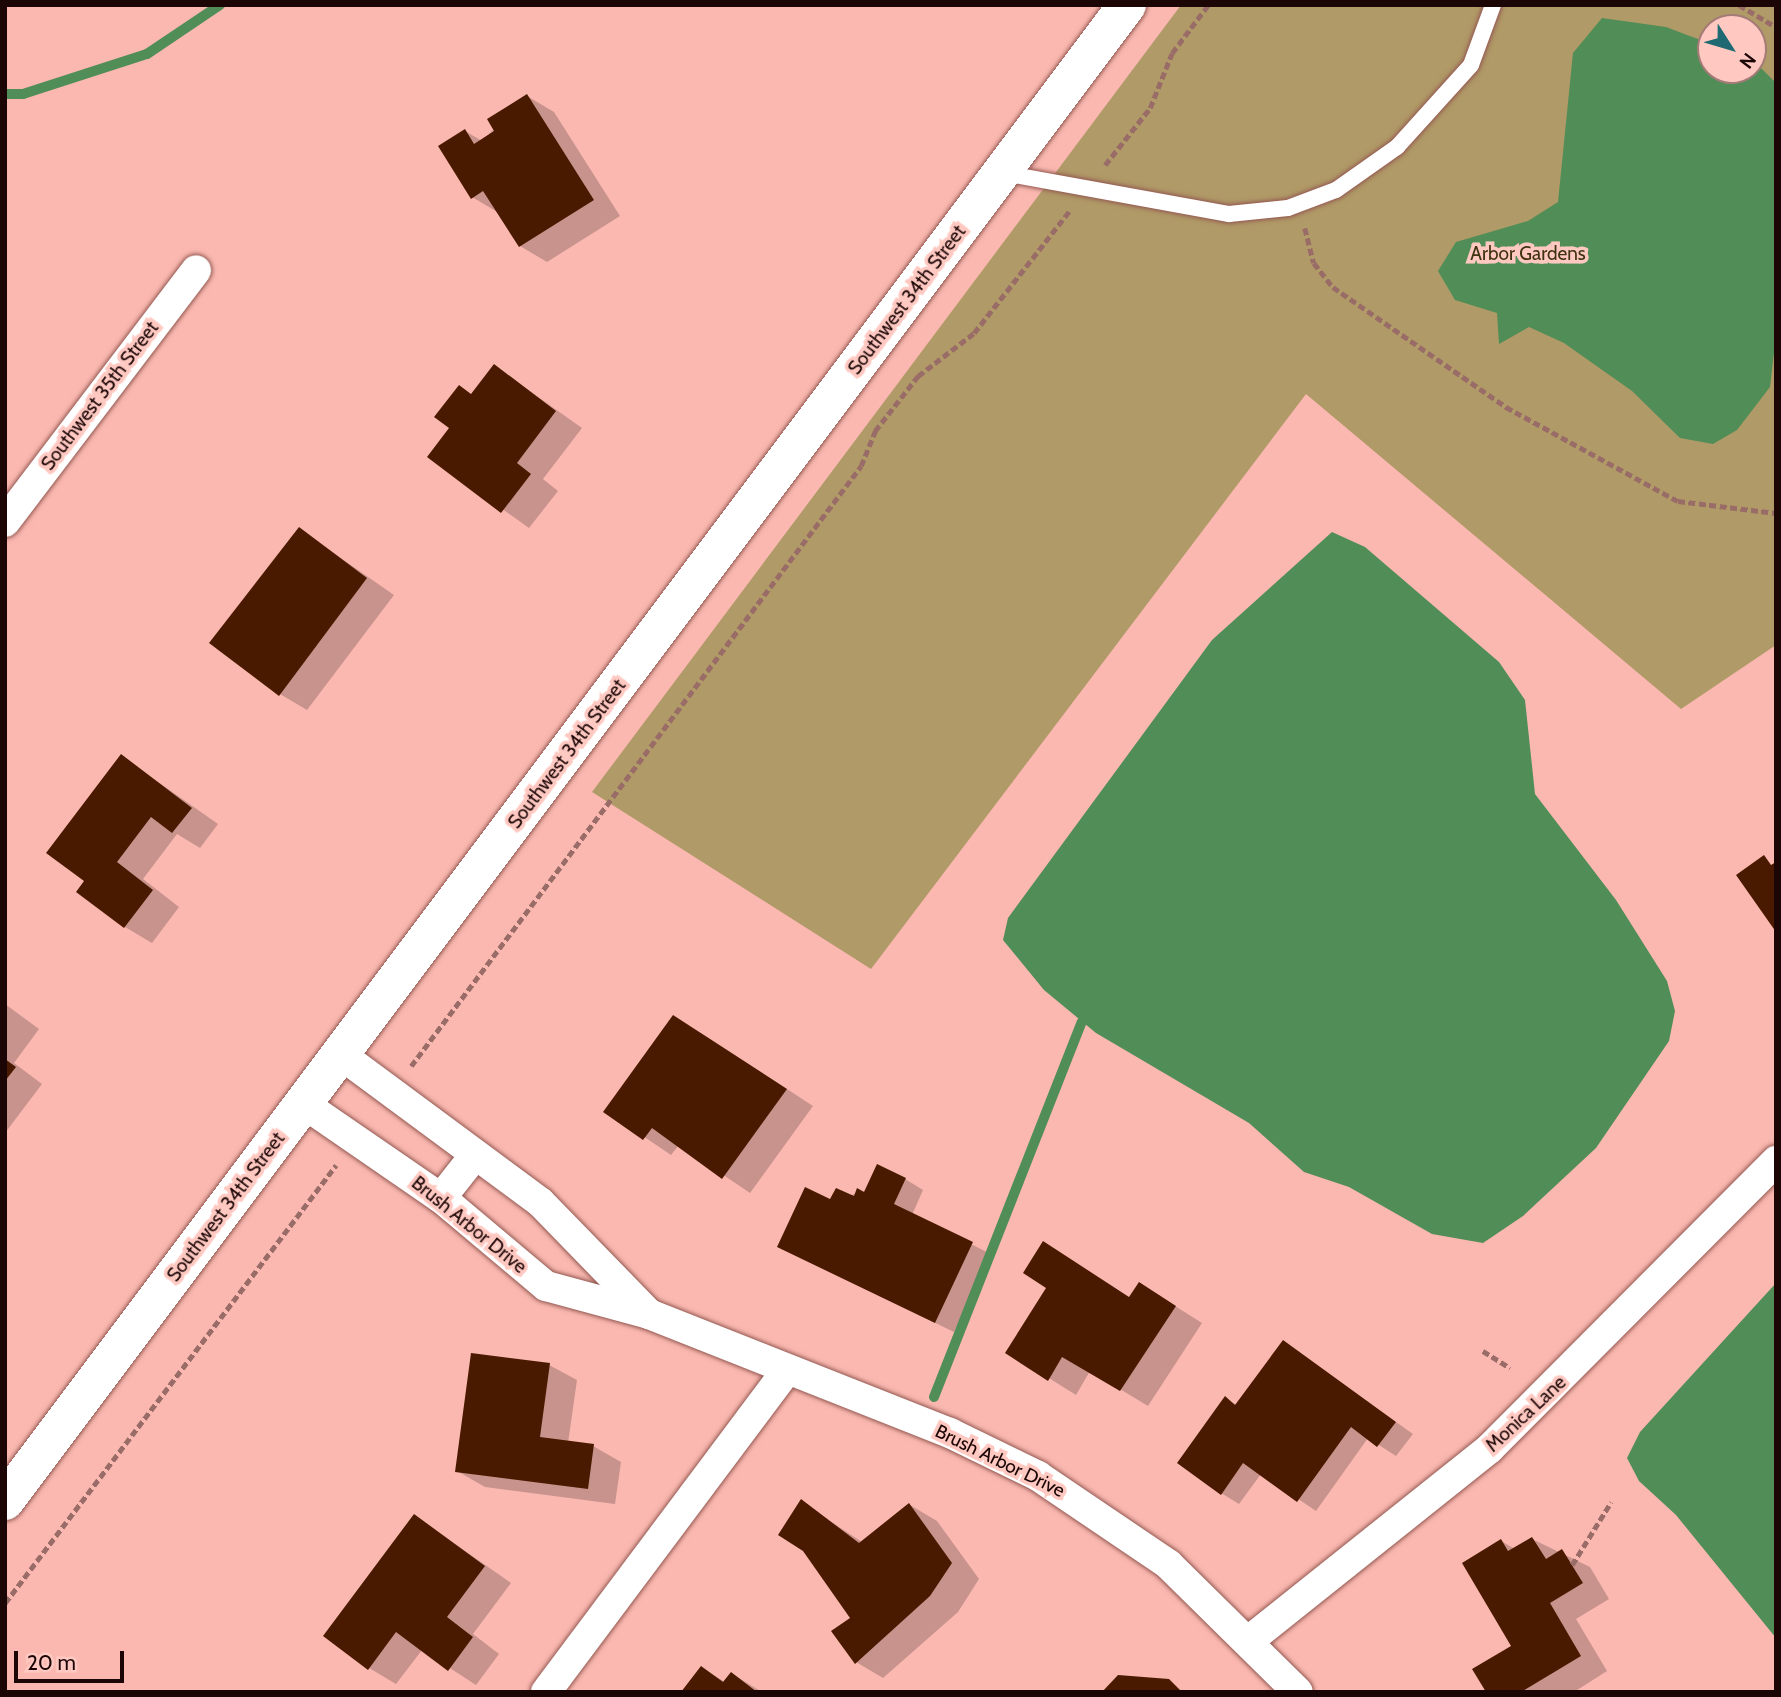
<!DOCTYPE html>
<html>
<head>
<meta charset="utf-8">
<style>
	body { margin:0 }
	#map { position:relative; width:1781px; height:1697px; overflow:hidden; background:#fab8b0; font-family:Cabin,sans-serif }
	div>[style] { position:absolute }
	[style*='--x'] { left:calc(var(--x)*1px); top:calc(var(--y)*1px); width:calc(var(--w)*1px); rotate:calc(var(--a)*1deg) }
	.green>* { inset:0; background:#b09a67 }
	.water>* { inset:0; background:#508d57 }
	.shadow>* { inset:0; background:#0003 }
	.stream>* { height:10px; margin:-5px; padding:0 5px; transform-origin:5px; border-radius:5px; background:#508d57 }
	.building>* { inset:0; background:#4a1a00 }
	.path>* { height:4.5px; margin-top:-2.25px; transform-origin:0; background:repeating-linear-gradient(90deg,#9a6c67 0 7px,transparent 0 10.5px) }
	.roads { filter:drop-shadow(0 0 2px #935952) drop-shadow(0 0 2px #935952) }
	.service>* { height:16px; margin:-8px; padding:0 8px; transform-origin:8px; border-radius:8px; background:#fff }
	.minor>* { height:30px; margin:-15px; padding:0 15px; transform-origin:15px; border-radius:15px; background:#fff }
	.tertiary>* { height:38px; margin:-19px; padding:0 19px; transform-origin:19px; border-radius:19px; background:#fff }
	span { translate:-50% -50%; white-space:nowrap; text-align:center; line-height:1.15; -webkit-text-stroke:7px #ffc9c2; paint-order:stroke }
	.park-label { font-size:19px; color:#3f3210 }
	.street-label { font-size:19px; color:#1b0605 }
	.frame { position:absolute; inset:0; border:7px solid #1b0605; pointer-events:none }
	.north { position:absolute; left:1697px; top:14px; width:70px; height:70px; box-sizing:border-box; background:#ffc9c2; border:2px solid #a47b76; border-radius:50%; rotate:127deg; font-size:19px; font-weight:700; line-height:28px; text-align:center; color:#1b0605 }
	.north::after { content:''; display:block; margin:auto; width:24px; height:32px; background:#1e6972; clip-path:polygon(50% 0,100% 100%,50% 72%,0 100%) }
	.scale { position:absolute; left:14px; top:1651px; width:110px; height:32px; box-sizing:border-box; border:4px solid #1b0605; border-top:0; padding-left:9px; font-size:21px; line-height:24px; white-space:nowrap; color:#1b0605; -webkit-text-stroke:5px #ffc9c2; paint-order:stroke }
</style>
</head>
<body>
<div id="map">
	<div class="green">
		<div style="clip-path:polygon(evenodd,1181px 5px,1776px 5px,1776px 645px,1681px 709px,1306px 394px,871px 969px,592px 792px,1181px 5px,1711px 28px,1753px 28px,1753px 70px,1711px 70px,1711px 28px)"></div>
	</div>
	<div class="water">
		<div style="clip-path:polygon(1602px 18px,1666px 27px,1711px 44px,1711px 70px,1753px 70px,1753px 60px,1776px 83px,1776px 335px,1770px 387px,1737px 430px,1713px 444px,1680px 438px,1632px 391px,1564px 343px,1529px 327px,1499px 344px,1497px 313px,1455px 300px,1438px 271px,1456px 242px,1528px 221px,1558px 202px,1573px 53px)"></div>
		<div style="clip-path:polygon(1332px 532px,1365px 547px,1499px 662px,1525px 700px,1535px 794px,1616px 900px,1667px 981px,1675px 1011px,1669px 1041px,1596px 1148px,1523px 1216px,1483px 1243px,1432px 1234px,1349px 1187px,1304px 1172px,1249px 1123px,1096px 1033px,1044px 990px,1003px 940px,1008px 918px,1212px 640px)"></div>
		<div style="clip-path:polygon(1776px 1283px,1776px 1638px,1676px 1515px,1639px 1481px,1627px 1458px,1640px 1432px)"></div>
	</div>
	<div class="shadow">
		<div style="clip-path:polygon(527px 96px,554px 112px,620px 216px,547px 262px,520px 246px,499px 213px,472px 197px,465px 131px,482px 141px)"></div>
		<div style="clip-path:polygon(494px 366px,582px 428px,543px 479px,558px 491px,529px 528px,429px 457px)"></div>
		<div style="clip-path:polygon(299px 529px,394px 595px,307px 710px,280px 694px)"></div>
		<div style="clip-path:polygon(121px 756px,218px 824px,200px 848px,177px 834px,143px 879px,179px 907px,152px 943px,125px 927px,86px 881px)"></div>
		<div style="clip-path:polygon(5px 1004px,39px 1029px,14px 1063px,42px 1084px,5px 1133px)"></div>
		<div style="clip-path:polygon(701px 1033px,813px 1106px,750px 1193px,679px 1145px,671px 1155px,606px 1111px)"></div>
		<div style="clip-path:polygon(905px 1179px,923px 1190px,912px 1215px,991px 1254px,954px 1332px,779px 1247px,831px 1201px)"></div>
		<div style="clip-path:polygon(1140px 1284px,1202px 1323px,1148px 1406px,1090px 1371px,1076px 1395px,1007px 1352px,1135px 1303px)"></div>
		<div style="clip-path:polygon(1283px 1342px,1413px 1434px,1396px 1456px,1368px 1438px,1316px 1511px,1261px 1474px,1239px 1504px,1221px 1493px,1225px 1399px,1237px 1405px)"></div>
		<div style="clip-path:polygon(549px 1365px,577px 1380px,568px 1443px,593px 1446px,621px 1462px,615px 1504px,485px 1487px,457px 1471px)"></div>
		<div style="clip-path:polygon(801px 1502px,862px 1542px,910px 1505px,937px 1521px,979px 1579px,958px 1612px,883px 1678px,856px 1662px,853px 1618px)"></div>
		<div style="clip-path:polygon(415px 1516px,511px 1583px,473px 1634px,499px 1654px,476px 1685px,422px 1650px,396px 1684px,369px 1668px)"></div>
		<div style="clip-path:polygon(1532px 1539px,1590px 1567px,1609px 1599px,1576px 1619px,1607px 1671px,1574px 1692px,1488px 1692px,1513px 1646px,1501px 1541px,1515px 1549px)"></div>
		<div style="clip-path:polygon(702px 1668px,725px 1682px,732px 1674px,762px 1692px,683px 1692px)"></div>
	</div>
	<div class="stream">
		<div style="--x:5;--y:94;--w:18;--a:0"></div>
		<div style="--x:23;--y:94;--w:130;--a:-17.9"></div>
		<div style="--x:147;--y:54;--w:88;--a:-33.9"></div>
		<div style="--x:934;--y:1397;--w:403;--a:-68.5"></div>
	</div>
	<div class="building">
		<div style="clip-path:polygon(527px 94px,594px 200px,519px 247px,483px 191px,471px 199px,438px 146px,465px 129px,474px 144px,494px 131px,487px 119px)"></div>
		<div style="clip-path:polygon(494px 364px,556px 411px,517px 463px,531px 474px,501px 513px,427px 457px,449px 428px,434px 417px,459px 385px,471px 394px)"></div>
		<div style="clip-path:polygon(299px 527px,367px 578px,279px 696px,209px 643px)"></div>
		<div style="clip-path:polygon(121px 754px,192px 808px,172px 833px,151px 817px,117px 862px,153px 890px,124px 928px,76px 892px,84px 881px,46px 853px)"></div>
		<div style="clip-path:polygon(1764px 855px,1771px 865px,1776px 862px,1776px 932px,1736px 875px)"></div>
		<div style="clip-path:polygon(673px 1015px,787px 1089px,722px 1179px,652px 1128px,643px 1140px,603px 1112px)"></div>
		<div style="clip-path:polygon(5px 1059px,16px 1067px,5px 1081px)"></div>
		<div style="clip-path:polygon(877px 1164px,906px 1178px,894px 1204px,973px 1242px,935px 1323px,777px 1247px,805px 1187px,830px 1199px,836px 1188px,854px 1196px,857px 1188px,864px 1192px)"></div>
		<div style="clip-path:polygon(1043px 1241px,1129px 1297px,1139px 1282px,1176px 1306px,1120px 1391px,1062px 1357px,1048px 1381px,1005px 1353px,1046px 1288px,1023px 1273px)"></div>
		<div style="clip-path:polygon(1283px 1340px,1396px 1422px,1377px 1447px,1351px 1427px,1297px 1502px,1243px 1463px,1221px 1495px,1177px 1463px,1225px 1396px,1235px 1405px)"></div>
		<div style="clip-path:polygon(471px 1353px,550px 1363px,540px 1437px,594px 1444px,588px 1489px,455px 1472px)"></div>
		<div style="clip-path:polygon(801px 1499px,859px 1543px,909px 1503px,952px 1563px,930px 1596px,855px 1664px,831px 1631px,850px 1618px,803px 1551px,778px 1535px)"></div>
		<div style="clip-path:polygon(414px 1514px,485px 1566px,447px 1617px,473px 1637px,448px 1671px,396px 1632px,368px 1670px,323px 1636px)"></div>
		<div style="clip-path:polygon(1532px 1537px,1546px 1559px,1562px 1549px,1583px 1583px,1550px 1603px,1581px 1656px,1521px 1692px,1486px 1692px,1472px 1669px,1511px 1646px,1462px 1563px,1501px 1539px,1508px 1551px)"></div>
		<div style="clip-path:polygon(701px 1666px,723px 1682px,731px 1672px,757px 1692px,681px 1692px)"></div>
		<div style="clip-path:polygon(1118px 1675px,1169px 1679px,1182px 1692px,1102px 1692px)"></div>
	</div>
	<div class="path">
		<div style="--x:1739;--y:5;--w:43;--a:30.7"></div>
		<div style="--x:1105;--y:165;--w:73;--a:-51.7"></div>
		<div style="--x:1150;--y:108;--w:59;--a:-68.2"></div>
		<div style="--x:1172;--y:53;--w:60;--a:-53.1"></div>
		<div style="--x:1305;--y:228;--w:36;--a:76"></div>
		<div style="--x:1314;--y:263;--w:31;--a:52"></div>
		<div style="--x:1333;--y:287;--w:211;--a:34.7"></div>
		<div style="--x:1506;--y:407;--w:196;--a:28.7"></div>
		<div style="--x:1678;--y:501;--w:99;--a:7"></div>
		<div style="--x:411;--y:1066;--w:750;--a:-53.13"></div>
		<div style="--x:861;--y:466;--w:38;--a:-68"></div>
		<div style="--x:875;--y:431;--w:70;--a:-52"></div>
		<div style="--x:918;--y:376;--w:71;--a:-37.5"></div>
		<div style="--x:974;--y:333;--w:156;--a:-52"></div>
		<div style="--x:1483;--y:1351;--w:32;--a:32"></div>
		<div style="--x:1572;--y:1565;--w:74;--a:-58.2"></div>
		<div style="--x:5;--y:1603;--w:549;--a:-52.92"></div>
	</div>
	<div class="roads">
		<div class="service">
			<div style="--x:1003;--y:173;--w:230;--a:10.3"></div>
			<div style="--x:1229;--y:214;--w:59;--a:-5.8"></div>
			<div style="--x:1288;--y:208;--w:51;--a:-20.6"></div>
			<div style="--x:1336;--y:190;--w:75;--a:-35.2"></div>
			<div style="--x:1397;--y:147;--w:110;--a:-47.9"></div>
			<div style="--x:1471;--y:65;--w:64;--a:-69.9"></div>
		</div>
		<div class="minor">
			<div style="--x:5;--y:522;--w:316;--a:-52.8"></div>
			<div style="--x:304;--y:1104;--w:166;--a:34.5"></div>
			<div style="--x:441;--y:1198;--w:137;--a:40"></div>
			<div style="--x:546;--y:1286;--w:107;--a:15.2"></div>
			<div style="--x:649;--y:1314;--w:156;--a:-134.2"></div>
			<div style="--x:540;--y:1202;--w:247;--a:-143.5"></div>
			<div style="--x:441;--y:1198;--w:55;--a:-51.7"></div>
			<div style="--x:649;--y:1314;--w:324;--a:21.6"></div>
			<div style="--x:950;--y:1433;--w:98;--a:26"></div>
			<div style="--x:1038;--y:1476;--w:157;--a:34.1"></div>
			<div style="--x:1168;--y:1564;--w:182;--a:44.6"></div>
			<div style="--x:1251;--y:1639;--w:305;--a:-38.6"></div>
			<div style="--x:1489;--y:1449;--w:407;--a:-45.1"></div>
			<div style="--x:546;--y:1692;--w:401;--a:-53.2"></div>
		</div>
		<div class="tertiary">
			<div style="--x:5;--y:1501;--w:1870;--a:-53.13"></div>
		</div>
	</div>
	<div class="park-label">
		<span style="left:1528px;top:254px">Arbor Gardens</span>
	</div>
	<div class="street-label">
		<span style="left:907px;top:300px;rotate:-53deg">Southwest 34th Street</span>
		<span style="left:100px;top:396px;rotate:-53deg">Southwest 35th Street</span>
		<span style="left:567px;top:754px;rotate:-53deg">Southwest 34th Street</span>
		<span style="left:226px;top:1207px;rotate:-53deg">Southwest 34th Street</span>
		<span style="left:469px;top:1225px;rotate:39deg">Brush Arbor Drive</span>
		<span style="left:1526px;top:1414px;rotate:-43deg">Monica Lane</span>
		<span style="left:1000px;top:1461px;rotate:26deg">Brush Arbor Drive</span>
	</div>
	<div class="frame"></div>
	<div class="north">N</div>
	<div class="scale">20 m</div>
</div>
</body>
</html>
